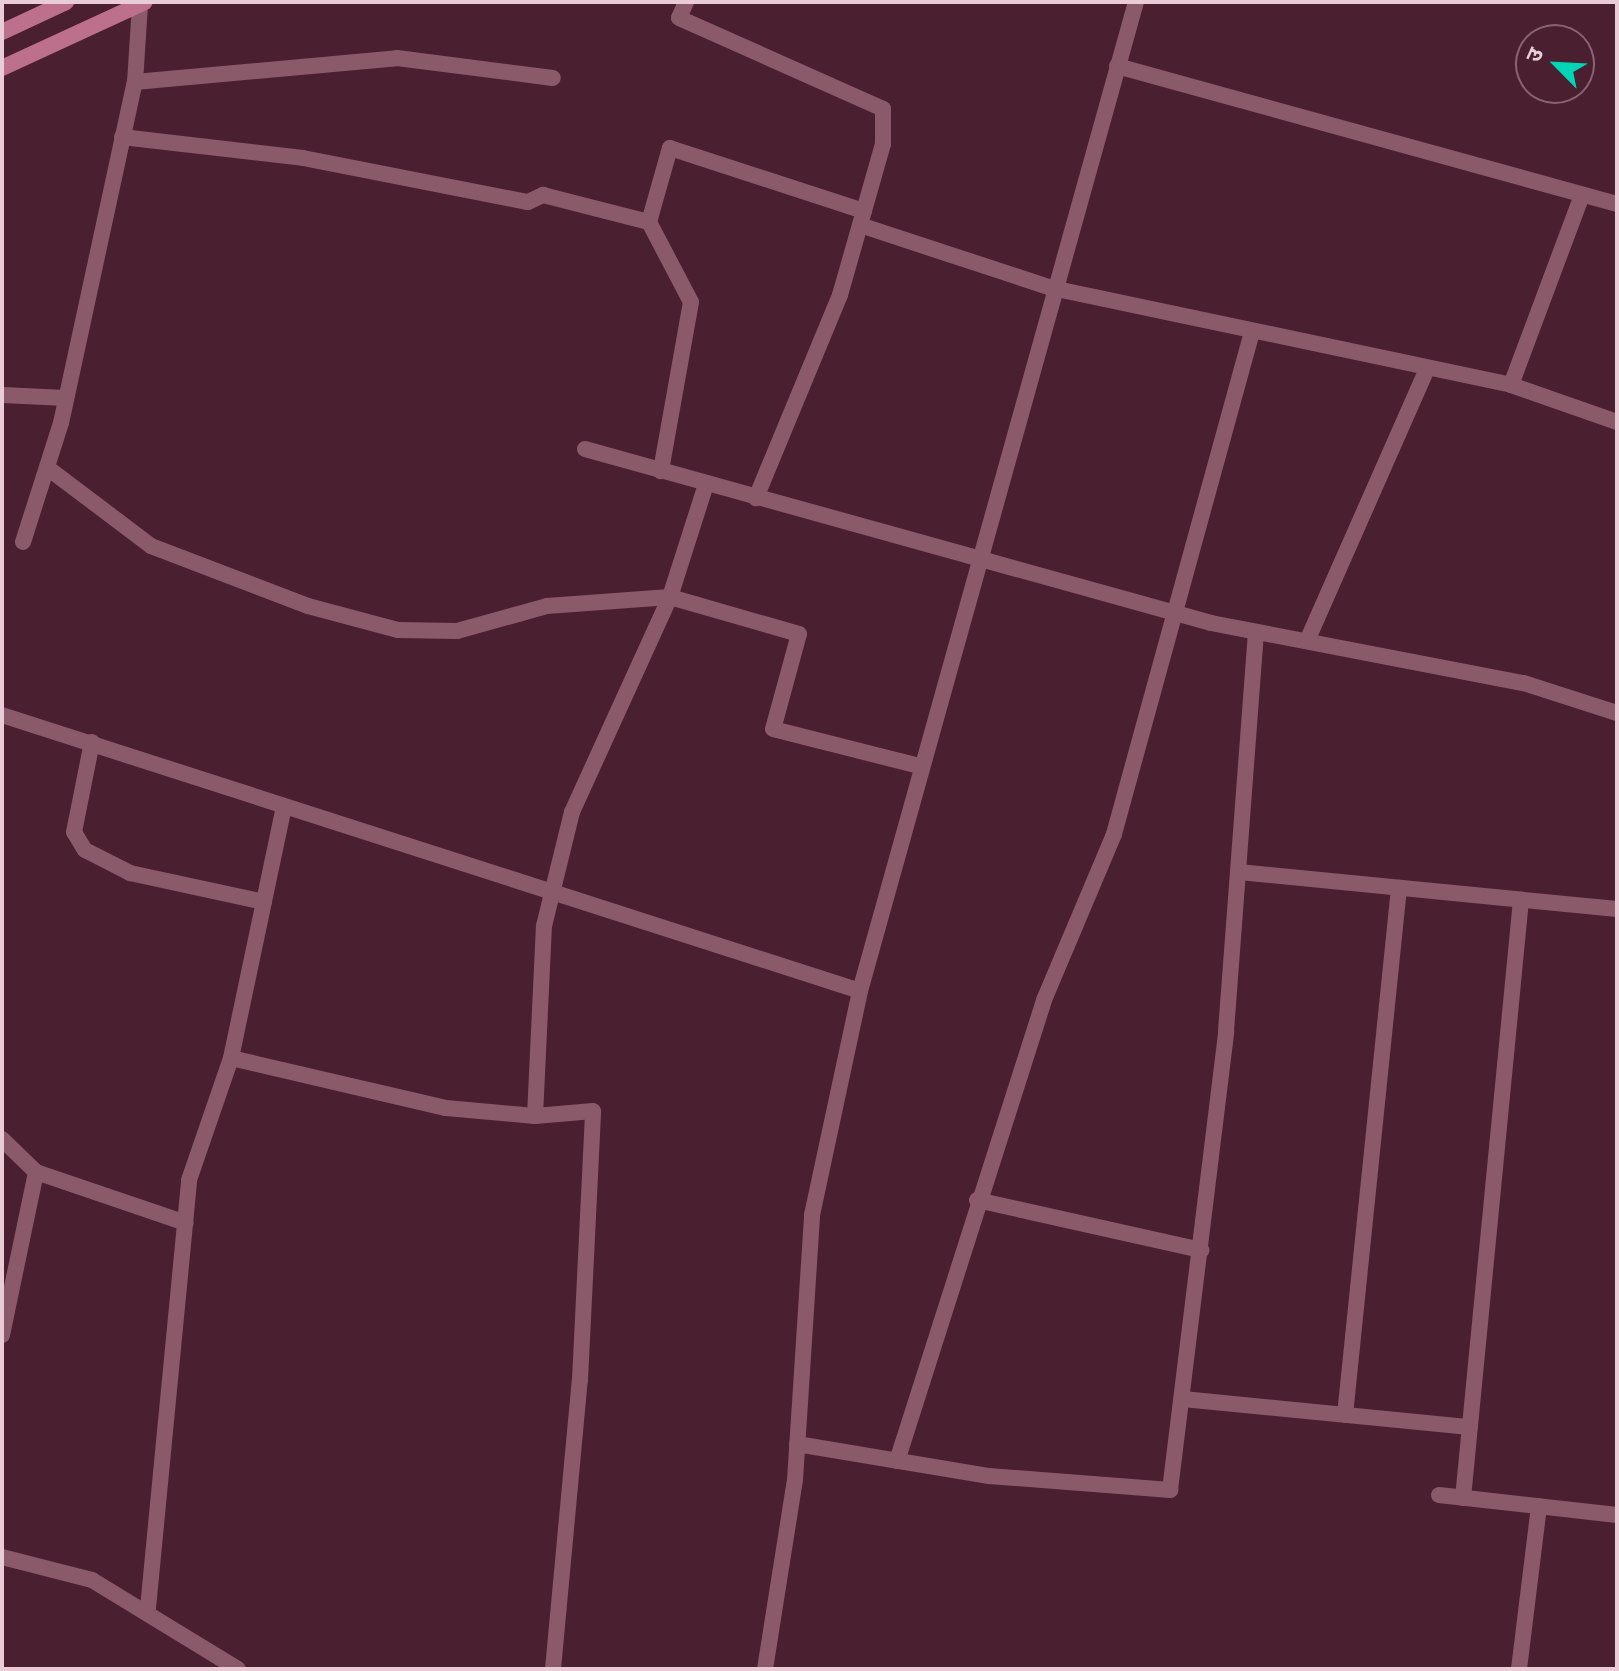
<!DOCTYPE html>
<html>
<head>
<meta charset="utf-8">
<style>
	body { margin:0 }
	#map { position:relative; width:1619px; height:1671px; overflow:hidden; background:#4a1f2f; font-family:Signika,"Noto Sans Devanagari",sans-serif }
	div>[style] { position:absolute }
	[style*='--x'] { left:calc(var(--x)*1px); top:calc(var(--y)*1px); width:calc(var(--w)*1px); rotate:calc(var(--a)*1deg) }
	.street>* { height:16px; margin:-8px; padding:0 8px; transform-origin:8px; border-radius:8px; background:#8b5a6a }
	.secondary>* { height:16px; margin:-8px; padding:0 8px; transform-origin:8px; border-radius:8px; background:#bd708b }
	span { translate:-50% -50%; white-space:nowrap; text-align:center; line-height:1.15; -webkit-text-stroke:7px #4a1f2f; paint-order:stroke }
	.frame { position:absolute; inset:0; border:4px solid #e9ccd5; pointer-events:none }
	.north { position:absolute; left:1515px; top:24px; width:80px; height:80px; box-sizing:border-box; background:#4a1f2f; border:2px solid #8a6471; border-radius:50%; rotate:294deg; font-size:22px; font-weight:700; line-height:32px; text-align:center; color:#e9ccd5 }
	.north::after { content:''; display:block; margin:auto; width:28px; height:36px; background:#00d5b7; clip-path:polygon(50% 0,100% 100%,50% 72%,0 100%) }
</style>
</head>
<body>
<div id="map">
	<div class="street">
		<div style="--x:686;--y:2;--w:17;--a:114"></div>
		<div style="--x:679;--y:18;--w:223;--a:24"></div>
		<div style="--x:883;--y:109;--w:35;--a:90"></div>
		<div style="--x:883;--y:144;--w:157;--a:105.9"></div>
		<div style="--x:840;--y:295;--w:220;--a:112.5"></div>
		<div style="--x:1117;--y:66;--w:519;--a:15.43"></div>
		<div style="--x:135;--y:82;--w:263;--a:-5.2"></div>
		<div style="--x:397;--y:58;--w:157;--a:7.3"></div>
		<div style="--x:122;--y:137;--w:182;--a:6.6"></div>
		<div style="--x:303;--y:158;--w:229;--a:11.1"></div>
		<div style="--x:528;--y:202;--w:17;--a:-25"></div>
		<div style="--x:543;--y:195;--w:109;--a:14.3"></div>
		<div style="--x:649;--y:222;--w:77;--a:-74.2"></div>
		<div style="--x:670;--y:148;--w:204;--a:18"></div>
		<div style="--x:649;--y:222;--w:90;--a:62.3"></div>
		<div style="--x:691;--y:302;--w:172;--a:100.1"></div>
		<div style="--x:860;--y:225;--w:202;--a:18.2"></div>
		<div style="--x:1052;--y:288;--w:469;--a:11.9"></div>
		<div style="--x:1511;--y:385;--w:203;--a:-69.5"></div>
		<div style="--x:1511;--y:385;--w:112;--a:19.2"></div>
		<div style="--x:2;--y:395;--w:64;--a:2.7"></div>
		<div style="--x:585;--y:449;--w:650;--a:15.53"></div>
		<div style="--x:1211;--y:623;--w:319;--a:10.9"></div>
		<div style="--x:1524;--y:683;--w:98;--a:17.9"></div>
		<div style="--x:49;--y:469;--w:128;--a:37"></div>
		<div style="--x:151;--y:546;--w:168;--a:20.9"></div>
		<div style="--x:308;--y:606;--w:93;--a:14.9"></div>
		<div style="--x:398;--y:630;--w:59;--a:1"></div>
		<div style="--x:457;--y:631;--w:93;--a:-15.5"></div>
		<div style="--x:547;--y:606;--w:123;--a:-4.2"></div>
		<div style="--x:670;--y:597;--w:134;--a:16"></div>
		<div style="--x:799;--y:634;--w:98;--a:105.3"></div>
		<div style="--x:773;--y:729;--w:151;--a:14.2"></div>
		<div style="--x:23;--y:542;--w:125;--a:-72.3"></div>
		<div style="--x:61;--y:423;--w:349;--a:-77.8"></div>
		<div style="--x:135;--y:82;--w:78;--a:-86.3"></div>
		<div style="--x:1307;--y:641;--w:297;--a:-66.2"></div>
		<div style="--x:2;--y:715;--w:901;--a:17.83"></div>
		<div style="--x:92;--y:742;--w:92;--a:101.3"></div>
		<div style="--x:74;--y:832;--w:21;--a:59"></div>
		<div style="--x:85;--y:850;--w:51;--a:27.1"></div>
		<div style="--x:130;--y:873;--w:137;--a:12.2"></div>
		<div style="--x:1239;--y:872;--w:380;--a:5.6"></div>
		<div style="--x:231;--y:1058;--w:221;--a:13.1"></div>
		<div style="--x:446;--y:1108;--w:89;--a:5.1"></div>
		<div style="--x:2;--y:1139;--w:47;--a:44.1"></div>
		<div style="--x:36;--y:1172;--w:158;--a:18.8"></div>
		<div style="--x:977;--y:1200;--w:230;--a:12.6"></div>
		<div style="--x:2;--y:1335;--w:167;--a:-78.2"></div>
		<div style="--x:1183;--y:1399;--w:288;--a:5.6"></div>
		<div style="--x:1345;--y:1415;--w:530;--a:-84.15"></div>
		<div style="--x:797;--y:1444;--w:195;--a:9.5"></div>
		<div style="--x:989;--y:1476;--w:182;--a:4.4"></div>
		<div style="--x:1170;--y:1490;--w:462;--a:-83"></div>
		<div style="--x:1226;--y:1031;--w:400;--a:-85.7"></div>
		<div style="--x:897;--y:1461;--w:484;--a:-72.3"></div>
		<div style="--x:1044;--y:1000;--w:180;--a:-67.1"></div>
		<div style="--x:1114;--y:834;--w:521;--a:-74.63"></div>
		<div style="--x:1439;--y:1495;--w:179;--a:6.4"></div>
		<div style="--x:1463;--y:1498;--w:601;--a:-84.46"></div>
		<div style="--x:2;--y:1557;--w:93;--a:14.3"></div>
		<div style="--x:92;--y:1580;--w:171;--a:31.4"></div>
		<div style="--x:148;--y:1608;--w:430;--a:-84.5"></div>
		<div style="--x:189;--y:1180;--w:129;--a:-71"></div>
		<div style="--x:231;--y:1058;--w:257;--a:-78.1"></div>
		<div style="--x:553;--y:1669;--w:290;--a:-84.7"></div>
		<div style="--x:580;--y:1380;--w:269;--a:-87.2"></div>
		<div style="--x:593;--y:1111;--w:58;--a:175.1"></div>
		<div style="--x:535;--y:1116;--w:190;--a:-87.3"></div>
		<div style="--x:544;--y:926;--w:117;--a:-76.2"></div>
		<div style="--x:572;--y:812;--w:236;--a:-65.5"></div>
		<div style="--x:670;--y:597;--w:119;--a:-72.3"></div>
		<div style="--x:765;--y:1669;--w:191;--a:-81"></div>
		<div style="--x:795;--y:1480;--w:266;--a:-86.3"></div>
		<div style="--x:812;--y:1215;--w:229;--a:-77.9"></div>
		<div style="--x:860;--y:991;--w:1027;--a:-74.41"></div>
		<div style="--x:1519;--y:1669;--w:164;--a:-83"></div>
	</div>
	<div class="secondary">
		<div style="--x:2;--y:32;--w:71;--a:-25.1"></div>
		<div style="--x:2;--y:68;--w:157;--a:-24.8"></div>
	</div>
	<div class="frame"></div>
	<div class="north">उ</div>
</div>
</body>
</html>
